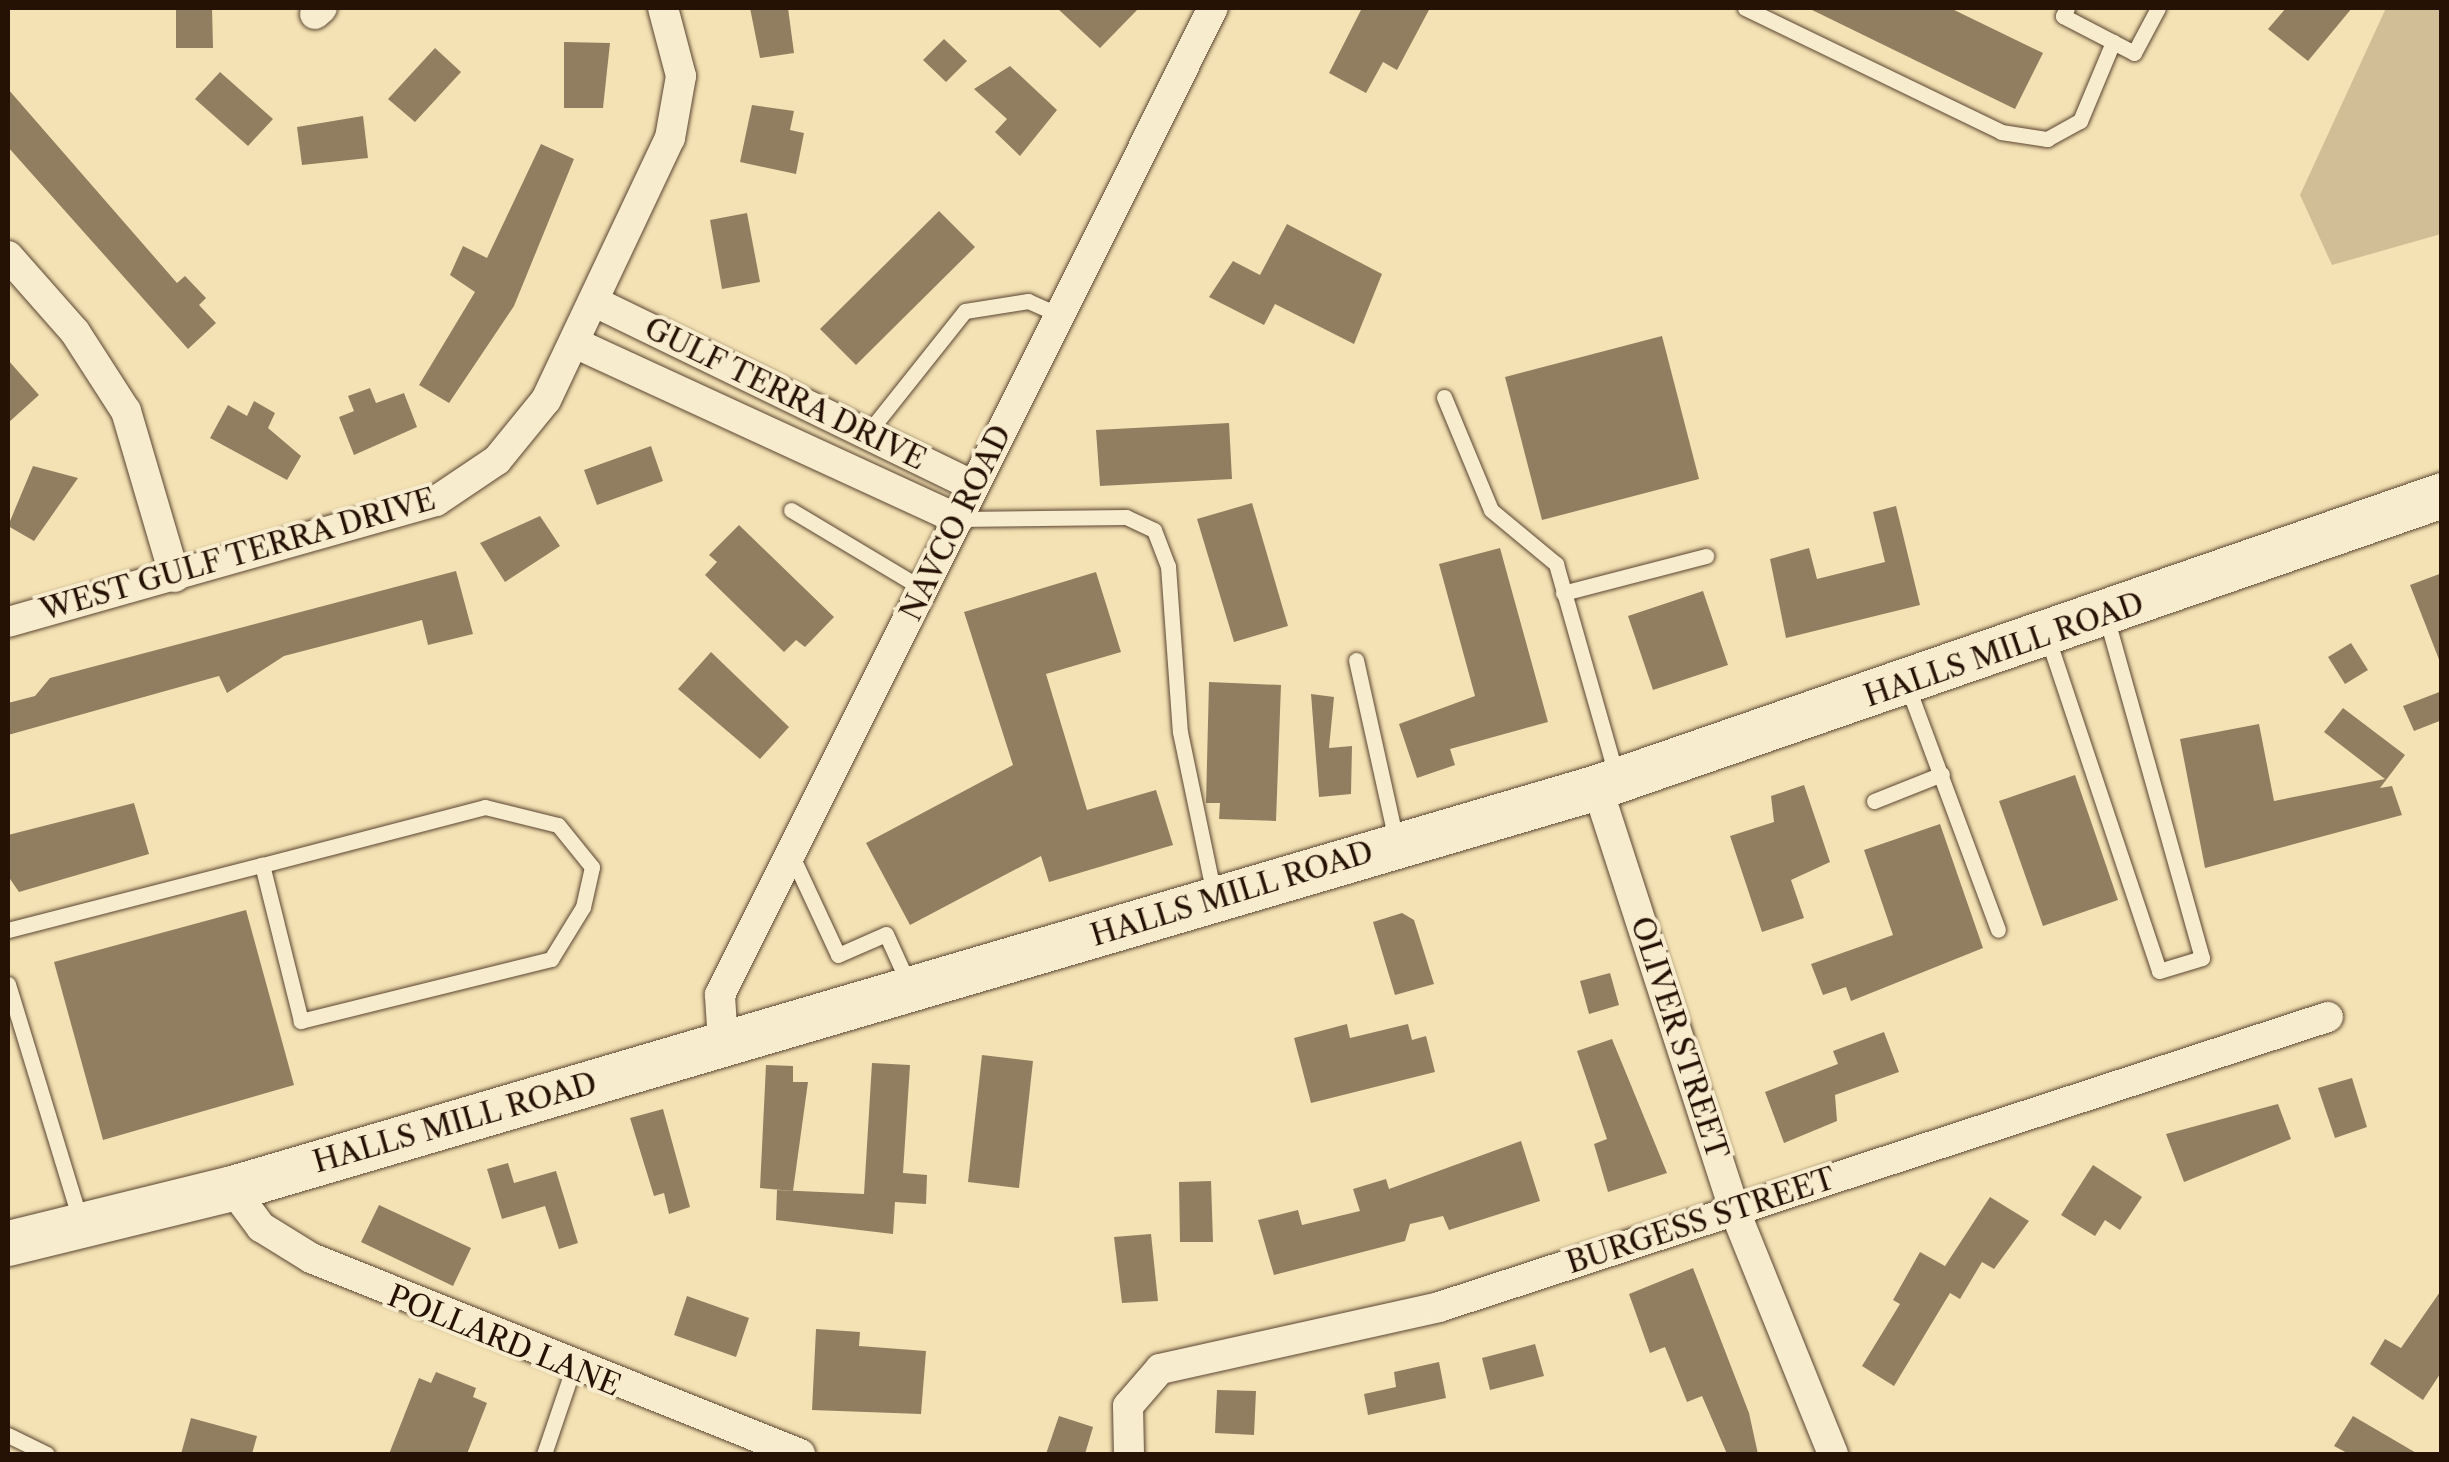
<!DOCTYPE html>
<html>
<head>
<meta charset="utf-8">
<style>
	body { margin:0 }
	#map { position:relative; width:2449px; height:1462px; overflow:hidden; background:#f4e2b4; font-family:"Libre Caslon Text",serif }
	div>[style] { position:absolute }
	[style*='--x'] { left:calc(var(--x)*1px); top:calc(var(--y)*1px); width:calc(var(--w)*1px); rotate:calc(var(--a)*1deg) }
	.green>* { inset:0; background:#d1be96 }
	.building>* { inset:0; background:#917e60 }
	.roads { filter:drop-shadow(0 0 2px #5a4531) drop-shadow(0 0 2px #5a4531) }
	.lane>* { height:15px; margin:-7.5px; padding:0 7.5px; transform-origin:7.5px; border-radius:7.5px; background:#f8ecce }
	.street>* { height:30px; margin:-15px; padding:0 15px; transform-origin:15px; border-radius:15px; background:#f8ecce }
	.secondary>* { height:45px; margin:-22.5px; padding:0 22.5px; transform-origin:22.5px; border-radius:22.5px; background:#f8ecce }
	span { translate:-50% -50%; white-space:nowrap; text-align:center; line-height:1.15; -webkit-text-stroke:8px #f8ecce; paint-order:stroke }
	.street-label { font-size:30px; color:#261105 }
	.frame { position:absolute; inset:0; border:10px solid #261105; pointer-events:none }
</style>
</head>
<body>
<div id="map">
	<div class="green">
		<div style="clip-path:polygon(2386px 8px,2441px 8px,2441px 234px,2332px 265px,2300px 195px)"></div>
	</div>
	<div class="building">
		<div style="clip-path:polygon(176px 8px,212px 8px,213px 48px,176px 48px)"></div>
		<div style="clip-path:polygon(750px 8px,788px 8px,794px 53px,760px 58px)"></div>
		<div style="clip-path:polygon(1057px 8px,1139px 8px,1100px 48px)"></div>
		<div style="clip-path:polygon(1362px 8px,1430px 8px,1397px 70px,1383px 62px,1366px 93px,1329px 73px)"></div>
		<div style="clip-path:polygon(1808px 8px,1950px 8px,2043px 53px,2015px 109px)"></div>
		<div style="clip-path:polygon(2286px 8px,2352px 8px,2308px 61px,2268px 29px)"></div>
		<div style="clip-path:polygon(944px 39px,967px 61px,946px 82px,923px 60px)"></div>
		<div style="clip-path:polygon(564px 42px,610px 43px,603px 108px,564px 108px)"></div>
		<div style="clip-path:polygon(435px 48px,461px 72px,415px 122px,388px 99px)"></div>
		<div style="clip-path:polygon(1010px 66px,1057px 110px,1020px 156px,995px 132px,1007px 119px,974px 89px)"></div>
		<div style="clip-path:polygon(220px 72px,273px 119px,248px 146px,195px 99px)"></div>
		<div style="clip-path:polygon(8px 89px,177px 283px,185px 276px,206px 298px,199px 305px,216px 323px,188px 349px,8px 147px)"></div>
		<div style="clip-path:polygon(752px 105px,794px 111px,790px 130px,804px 133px,796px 174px,740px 162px)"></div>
		<div style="clip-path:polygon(363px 116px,368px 158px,302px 165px,297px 127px)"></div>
		<div style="clip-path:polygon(541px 144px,574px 159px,514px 306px,449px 403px,419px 385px,475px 292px,450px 275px,463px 246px,487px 258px)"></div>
		<div style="clip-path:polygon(939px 211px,975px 247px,856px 365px,820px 329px)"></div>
		<div style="clip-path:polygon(747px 213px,760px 282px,722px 289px,710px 220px)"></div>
		<div style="clip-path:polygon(1287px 224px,1382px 274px,1354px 344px,1275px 304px,1264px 325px,1209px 297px,1233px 261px,1260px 275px)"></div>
		<div style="clip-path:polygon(1662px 336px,1699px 479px,1542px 520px,1505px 377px)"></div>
		<div style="clip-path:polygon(8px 360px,39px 395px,8px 423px)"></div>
		<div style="clip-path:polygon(370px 388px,376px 403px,404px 393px,417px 427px,354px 455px,339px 417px,354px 411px,348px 396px)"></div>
		<div style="clip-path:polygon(254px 401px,275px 413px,268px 428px,301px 456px,287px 480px,210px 438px,228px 405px,247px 416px)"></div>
		<div style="clip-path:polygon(1229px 423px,1232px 479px,1100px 486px,1096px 430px)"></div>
		<div style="clip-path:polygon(651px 446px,663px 481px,597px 505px,584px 470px)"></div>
		<div style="clip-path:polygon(33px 466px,78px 478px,34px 541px,8px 526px)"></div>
		<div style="clip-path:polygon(1252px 503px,1288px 626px,1234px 642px,1197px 519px)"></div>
		<div style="clip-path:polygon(1896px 506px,1920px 605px,1786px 638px,1770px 559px,1809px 548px,1817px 579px,1885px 562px,1873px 512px)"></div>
		<div style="clip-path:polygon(540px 516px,560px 546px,505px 582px,480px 543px)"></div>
		<div style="clip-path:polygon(739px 525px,834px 617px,805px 647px,796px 640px,784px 652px,705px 575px,717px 562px,709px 555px)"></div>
		<div style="clip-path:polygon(1500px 548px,1548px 722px,1450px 749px,1455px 765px,1417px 778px,1399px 724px,1475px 696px,1439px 564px)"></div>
		<div style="clip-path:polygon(456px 571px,473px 634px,428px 645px,422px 620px,284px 656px,227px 693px,219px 676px,8px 735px,8px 703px,35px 696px,50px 678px)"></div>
		<div style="clip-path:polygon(1096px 572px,1121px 652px,1046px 674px,1087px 810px,1156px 790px,1173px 845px,1049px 882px,1041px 856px,910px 925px,866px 843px,1013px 765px,964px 612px)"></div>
		<div style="clip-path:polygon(2442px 573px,2442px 662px,2440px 662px,2410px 585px)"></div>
		<div style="clip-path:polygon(1703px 591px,1728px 665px,1653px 690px,1628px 616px)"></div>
		<div style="clip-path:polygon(2351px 643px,2368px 670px,2345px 684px,2328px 657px)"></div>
		<div style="clip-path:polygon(711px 652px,789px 727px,760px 759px,678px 689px)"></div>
		<div style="clip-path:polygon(1209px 682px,1281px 685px,1276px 821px,1219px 819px,1220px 803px,1206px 803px)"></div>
		<div style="clip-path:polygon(2442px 691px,2442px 720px,2414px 731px,2403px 706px)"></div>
		<div style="clip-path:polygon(1311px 694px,1334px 697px,1329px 748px,1352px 746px,1351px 794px,1319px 797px)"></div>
		<div style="clip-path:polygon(2343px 708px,2405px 755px,2380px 788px,2392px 786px,2402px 815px,2205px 868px,2180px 739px,2259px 724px,2274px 801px,2385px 779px,2324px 732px)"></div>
		<div style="clip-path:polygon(2075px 775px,2118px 900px,2043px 926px,1999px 801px)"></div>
		<div style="clip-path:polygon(1804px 785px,1830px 862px,1791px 880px,1804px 918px,1762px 932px,1730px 836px,1774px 822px,1771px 796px)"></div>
		<div style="clip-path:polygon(134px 803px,149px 854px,19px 892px,8px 876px,8px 835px)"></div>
		<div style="clip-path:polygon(1940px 824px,1983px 948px,1851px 1001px,1846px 987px,1823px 995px,1811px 964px,1893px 935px,1864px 850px)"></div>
		<div style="clip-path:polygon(246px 910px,294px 1085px,103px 1140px,54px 962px)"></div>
		<div style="clip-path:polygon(1402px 913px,1414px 920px,1434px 984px,1395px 995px,1373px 922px)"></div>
		<div style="clip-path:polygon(1610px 973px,1619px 1005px,1589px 1014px,1580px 981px)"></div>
		<div style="clip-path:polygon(1347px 1024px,1350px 1038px,1408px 1024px,1412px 1040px,1426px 1036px,1435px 1072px,1311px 1103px,1294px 1038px)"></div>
		<div style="clip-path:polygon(1884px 1032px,1899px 1072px,1835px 1095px,1837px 1121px,1784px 1143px,1765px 1092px,1838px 1064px,1833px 1051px)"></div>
		<div style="clip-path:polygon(1612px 1039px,1667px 1173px,1608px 1192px,1594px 1144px,1607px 1139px,1577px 1051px)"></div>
		<div style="clip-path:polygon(982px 1055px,1033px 1061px,1019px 1188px,968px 1182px)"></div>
		<div style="clip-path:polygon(872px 1063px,910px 1065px,903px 1173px,927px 1175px,926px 1204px,895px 1202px,893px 1234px,776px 1220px,777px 1190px,864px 1194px)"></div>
		<div style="clip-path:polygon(766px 1065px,793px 1066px,793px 1082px,808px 1082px,793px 1191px,760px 1188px)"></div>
		<div style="clip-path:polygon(2352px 1078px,2367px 1127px,2335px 1138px,2318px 1088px)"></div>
		<div style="clip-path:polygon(2278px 1104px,2291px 1139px,2184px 1182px,2166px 1134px)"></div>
		<div style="clip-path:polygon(663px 1109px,690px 1207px,669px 1214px,664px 1193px,654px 1196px,630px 1118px)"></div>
		<div style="clip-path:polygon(1521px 1141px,1540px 1201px,1449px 1230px,1443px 1216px,1410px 1224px,1405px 1241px,1274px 1275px,1258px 1220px,1298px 1210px,1302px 1225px,1360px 1211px,1353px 1189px,1386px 1179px,1389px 1189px)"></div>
		<div style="clip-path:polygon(508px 1163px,514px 1183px,556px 1171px,578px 1243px,559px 1249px,545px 1206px,502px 1219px,487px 1169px)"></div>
		<div style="clip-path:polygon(2093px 1165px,2142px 1197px,2120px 1230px,2105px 1220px,2095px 1236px,2061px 1215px)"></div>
		<div style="clip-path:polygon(1211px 1181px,1213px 1242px,1180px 1242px,1179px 1182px)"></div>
		<div style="clip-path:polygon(1990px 1197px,2029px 1221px,1994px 1269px,1982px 1262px,1960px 1299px,1950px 1293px,1894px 1386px,1862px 1366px,1900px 1304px,1893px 1300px,1920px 1252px,1945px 1266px)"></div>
		<div style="clip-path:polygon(379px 1205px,471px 1248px,453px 1286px,361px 1242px)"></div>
		<div style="clip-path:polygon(1151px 1234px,1158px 1301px,1122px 1303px,1114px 1237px)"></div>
		<div style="clip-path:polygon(1693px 1268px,1749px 1413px,1758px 1454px,1727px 1454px,1702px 1396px,1687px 1402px,1665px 1347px,1650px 1353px,1629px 1294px)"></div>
		<div style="clip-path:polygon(2442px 1289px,2442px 1371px,2423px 1400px,2370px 1364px,2385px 1339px,2401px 1348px)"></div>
		<div style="clip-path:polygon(687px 1296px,749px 1318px,736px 1357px,674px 1335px)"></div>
		<div style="clip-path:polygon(816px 1329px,860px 1332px,859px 1346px,926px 1351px,921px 1414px,812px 1410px)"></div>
		<div style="clip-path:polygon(1535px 1344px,1544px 1376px,1490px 1390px,1482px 1358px)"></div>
		<div style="clip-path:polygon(1439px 1362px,1446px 1398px,1368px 1415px,1364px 1394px,1396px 1387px,1394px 1372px)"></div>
		<div style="clip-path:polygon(436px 1372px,476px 1388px,473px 1397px,487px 1403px,467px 1454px,389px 1454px,419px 1378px,431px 1383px)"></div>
		<div style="clip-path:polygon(1217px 1390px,1256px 1391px,1254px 1435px,1215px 1433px)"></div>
		<div style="clip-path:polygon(1059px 1416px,1093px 1427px,1085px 1454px,1046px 1454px)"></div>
		<div style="clip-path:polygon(2353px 1416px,2418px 1454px,2349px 1454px,2334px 1446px)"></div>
		<div style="clip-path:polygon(191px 1418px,257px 1436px,252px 1454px,181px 1454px)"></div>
	</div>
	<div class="roads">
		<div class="lane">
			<div style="--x:1745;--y:8;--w:284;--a:25.8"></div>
			<div style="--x:2001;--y:132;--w:47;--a:8.7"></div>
			<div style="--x:2047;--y:139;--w:38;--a:-29"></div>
			<div style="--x:2080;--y:121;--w:86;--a:-67.3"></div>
			<div style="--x:2067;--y:8;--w:9;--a:117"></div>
			<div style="--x:2063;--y:16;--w:80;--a:27.5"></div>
			<div style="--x:2134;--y:53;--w:51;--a:-61.9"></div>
			<div style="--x:1444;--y:397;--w:122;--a:67.4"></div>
			<div style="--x:1491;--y:510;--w:85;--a:39.7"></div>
			<div style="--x:1556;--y:564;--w:219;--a:74.1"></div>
			<div style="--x:867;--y:434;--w:157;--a:-51.5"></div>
			<div style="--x:965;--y:311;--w:64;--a:-9"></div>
			<div style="--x:1028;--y:301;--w:35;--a:24"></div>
			<div style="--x:791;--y:510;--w:154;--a:30.9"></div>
			<div style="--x:958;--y:519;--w:168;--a:-0.7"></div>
			<div style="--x:1126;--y:517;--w:31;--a:25"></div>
			<div style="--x:1154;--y:530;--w:39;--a:69"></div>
			<div style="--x:1168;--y:566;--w:166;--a:85.9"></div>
			<div style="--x:1180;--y:732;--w:167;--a:78.2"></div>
			<div style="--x:1563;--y:593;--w:148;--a:-14.5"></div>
			<div style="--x:2047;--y:636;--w:353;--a:71.5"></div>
			<div style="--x:2159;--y:971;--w:45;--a:-16.8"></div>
			<div style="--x:2202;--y:958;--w:355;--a:-105.7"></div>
			<div style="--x:1356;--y:660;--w:185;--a:77.5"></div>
			<div style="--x:1907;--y:685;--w:261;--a:69.6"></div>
			<div style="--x:1874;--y:801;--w:73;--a:-21.7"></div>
			<div style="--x:485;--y:807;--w:75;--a:13.9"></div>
			<div style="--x:558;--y:825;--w:54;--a:51"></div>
			<div style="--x:592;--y:867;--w:41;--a:102.7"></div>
			<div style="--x:583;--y:907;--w:61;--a:121.6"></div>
			<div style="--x:551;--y:959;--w:258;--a:166.1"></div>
			<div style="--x:301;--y:1021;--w:161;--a:-104"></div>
			<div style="--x:262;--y:865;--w:230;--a:-14.6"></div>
			<div style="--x:791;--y:854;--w:111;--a:65"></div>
			<div style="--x:838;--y:955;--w:52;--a:-23.6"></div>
			<div style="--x:886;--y:934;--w:56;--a:65.7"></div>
			<div style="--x:8;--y:930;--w:262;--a:-14.4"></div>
			<div style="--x:8;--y:984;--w:250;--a:73"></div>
			<div style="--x:8;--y:1435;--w:43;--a:26"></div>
			<div style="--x:544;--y:1454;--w:90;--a:-71.2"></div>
		</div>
		<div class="street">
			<div style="--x:315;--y:14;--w:9;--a:-41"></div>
			<div style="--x:8;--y:256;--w:101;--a:48.6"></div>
			<div style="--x:75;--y:332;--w:94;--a:57.2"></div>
			<div style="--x:126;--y:411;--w:173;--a:73.6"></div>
			<div style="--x:595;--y:302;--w:421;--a:25.9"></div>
			<div style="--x:575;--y:343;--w:422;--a:24.7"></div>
			<div style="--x:8;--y:622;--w:445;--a:-15.8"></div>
			<div style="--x:436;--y:501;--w:73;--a:-33.9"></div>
			<div style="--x:497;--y:460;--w:77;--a:-50.8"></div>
			<div style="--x:546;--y:400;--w:290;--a:-64.7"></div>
			<div style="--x:670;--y:138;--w:63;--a:-79.9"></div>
			<div style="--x:681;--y:76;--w:70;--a:-104.8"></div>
			<div style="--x:1597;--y:787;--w:444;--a:72"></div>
			<div style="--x:1734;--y:1209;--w:264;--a:68"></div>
			<div style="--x:723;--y:1044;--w:49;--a:-93.5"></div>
			<div style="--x:720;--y:995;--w:1103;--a:-63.46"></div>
			<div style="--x:232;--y:1188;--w:49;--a:53.4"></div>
			<div style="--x:261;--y:1227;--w:59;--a:31.8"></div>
			<div style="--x:311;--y:1258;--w:527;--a:21.84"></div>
			<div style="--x:1129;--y:1454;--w:48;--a:-91.2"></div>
			<div style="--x:1128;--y:1406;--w:49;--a:-49.1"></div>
			<div style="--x:1160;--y:1369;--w:286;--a:-12.5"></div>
			<div style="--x:1439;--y:1307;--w:935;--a:-18.07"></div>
		</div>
		<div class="secondary">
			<div style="--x:8;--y:1243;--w:231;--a:-13.8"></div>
			<div style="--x:232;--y:1188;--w:1423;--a:-16.37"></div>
			<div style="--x:1597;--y:787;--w:894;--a:-19.06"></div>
		</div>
	</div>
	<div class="street-label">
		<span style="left:785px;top:394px;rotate:26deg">GULF TERRA DRIVE</span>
		<span style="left:956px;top:523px;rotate:-64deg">NAVCO ROAD</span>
		<span style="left:238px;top:555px;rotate:-16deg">WEST GULF TERRA DRIVE</span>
		<span style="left:2004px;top:650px;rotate:-19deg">HALLS MILL ROAD</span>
		<span style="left:1232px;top:894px;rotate:-17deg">HALLS MILL ROAD</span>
		<span style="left:1679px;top:1038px;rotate:72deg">OLIVER STREET</span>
		<span style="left:455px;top:1123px;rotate:-16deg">HALLS MILL ROAD</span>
		<span style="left:1701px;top:1221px;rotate:-18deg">BURGESS STREET</span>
		<span style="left:504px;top:1341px;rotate:22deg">POLLARD LANE</span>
	</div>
	<div class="frame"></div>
</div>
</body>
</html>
